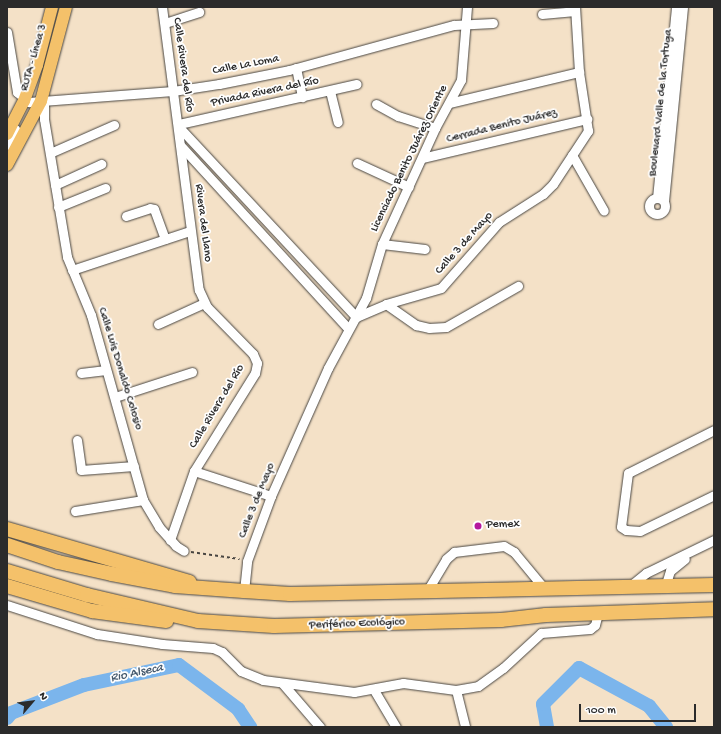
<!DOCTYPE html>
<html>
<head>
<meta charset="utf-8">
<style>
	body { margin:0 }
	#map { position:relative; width:721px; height:734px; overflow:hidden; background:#f4e1c7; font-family:"Gochi Hand",sans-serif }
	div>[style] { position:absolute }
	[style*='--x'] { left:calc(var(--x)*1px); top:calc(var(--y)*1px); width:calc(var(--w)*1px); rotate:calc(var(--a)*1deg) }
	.river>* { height:14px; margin:-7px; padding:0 7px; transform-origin:7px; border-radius:7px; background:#7bb5ec }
	.path>* { height:1.5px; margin-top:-0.75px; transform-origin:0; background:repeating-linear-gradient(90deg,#494642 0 3px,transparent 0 6px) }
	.roads { filter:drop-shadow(0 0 1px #494642) drop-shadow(0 0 1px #494642) }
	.minor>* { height:9px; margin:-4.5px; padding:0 4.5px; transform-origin:4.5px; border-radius:4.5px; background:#fff }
	.minor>.ring { margin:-4.5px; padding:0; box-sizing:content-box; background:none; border:9px solid #fff; border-radius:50% }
	.major>* { height:12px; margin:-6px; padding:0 6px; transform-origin:6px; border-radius:6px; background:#f4c16a }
	.highway>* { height:14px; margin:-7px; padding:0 7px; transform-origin:7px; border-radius:7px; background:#f4c16a }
	.dots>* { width:11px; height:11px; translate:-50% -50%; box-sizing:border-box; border:2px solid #fff; border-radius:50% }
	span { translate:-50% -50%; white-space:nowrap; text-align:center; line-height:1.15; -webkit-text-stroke:3.5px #fff; paint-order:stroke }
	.street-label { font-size:12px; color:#2b2b2b }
	.poi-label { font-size:12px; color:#2b2b2b }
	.left { translate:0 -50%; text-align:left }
	.water-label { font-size:13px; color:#475b6f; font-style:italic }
	.frame { position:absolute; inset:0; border:8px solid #2b2b2b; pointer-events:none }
	.north { position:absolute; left:12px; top:682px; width:40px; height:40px; -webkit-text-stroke:3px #fff; paint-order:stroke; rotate:62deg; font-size:11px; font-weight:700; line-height:16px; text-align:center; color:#2b2b2b }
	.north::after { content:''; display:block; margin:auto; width:14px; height:18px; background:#2b2b2b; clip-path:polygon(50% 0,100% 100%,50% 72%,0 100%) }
	.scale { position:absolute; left:579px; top:704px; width:117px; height:18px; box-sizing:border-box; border:2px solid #2b2b2b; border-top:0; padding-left:5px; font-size:12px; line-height:14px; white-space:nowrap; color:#2b2b2b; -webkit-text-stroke:3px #fff; paint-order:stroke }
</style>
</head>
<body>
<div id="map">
	<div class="river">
		<div style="--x:7;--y:718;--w:6;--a:-51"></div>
		<div style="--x:11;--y:713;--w:78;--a:-21"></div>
		<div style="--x:84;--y:685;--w:97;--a:-11.9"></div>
		<div style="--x:179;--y:665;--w:74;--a:36.7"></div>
		<div style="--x:238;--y:709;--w:22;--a:56"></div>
		<div style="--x:547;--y:727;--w:23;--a:-100"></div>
		<div style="--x:543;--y:704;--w:51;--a:-45"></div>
		<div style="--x:579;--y:668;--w:80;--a:28.5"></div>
		<div style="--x:649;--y:706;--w:27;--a:51"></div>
	</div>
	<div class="path">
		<div style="--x:191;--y:552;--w:49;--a:8.3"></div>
	</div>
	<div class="roads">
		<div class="minor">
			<div style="--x:162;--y:7;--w:285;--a:82.6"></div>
			<div style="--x:199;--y:290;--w:19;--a:65"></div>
			<div style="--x:207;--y:307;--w:66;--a:45.6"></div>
			<div style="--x:253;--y:354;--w:10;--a:66"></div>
			<div style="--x:257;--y:363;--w:10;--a:101"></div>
			<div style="--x:255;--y:373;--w:115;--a:121.9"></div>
			<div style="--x:194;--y:471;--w:73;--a:109.2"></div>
			<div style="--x:542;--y:14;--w:33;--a:-5"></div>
			<div style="--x:165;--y:23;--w:36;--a:-18"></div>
			<div style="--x:7;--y:32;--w:61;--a:80.5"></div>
			<div style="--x:17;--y:92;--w:16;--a:40"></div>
			<div style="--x:29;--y:102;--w:144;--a:-4.4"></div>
			<div style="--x:173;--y:91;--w:47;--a:-8.7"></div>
			<div style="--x:219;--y:84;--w:71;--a:-11.3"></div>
			<div style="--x:289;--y:70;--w:171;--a:-15.3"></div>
			<div style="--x:454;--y:25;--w:39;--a:-3"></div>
			<div style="--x:296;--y:68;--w:30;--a:78"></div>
			<div style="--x:330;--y:91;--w:32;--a:76"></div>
			<div style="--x:44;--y:101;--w:18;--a:90"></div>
			<div style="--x:44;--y:119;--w:140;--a:80.5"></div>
			<div style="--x:67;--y:257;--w:63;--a:67.5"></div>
			<div style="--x:91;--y:315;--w:192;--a:74.3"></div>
			<div style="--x:143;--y:500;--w:31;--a:59"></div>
			<div style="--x:159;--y:527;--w:25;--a:48"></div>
			<div style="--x:176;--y:546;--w:9;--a:32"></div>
			<div style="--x:449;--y:103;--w:134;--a:-13.4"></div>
			<div style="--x:376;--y:104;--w:25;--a:29"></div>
			<div style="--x:398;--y:116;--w:39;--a:18"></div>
			<div style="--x:179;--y:124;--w:182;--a:-12.7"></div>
			<div style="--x:179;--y:127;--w:260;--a:47"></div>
			<div style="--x:7;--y:145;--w:18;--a:-63"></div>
			<div style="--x:181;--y:146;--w:247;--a:47.5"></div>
			<div style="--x:50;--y:153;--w:70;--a:-23.6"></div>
			<div style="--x:572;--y:155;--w:64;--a:60.3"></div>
			<div style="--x:422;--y:158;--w:170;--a:-13.3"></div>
			<div style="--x:357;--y:163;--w:57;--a:24.8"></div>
			<div style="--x:55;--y:185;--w:51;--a:-24.5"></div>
			<div style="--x:657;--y:198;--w:192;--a:-84.3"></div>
			<div class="ring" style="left:649px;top:198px;width:7px;height:7px"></div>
			<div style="--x:664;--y:201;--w:195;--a:-84.4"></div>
			<div style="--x:58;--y:207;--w:51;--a:-22"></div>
			<div style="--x:126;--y:216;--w:25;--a:-18"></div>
			<div style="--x:150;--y:208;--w:4;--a:14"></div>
			<div style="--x:154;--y:209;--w:32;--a:70"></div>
			<div style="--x:382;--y:244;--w:43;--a:6.6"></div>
			<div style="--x:72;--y:270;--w:124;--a:-18.3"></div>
			<div style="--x:386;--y:304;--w:37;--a:35"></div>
			<div style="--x:416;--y:325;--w:13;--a:13"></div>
			<div style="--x:429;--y:328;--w:17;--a:-3"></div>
			<div style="--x:446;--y:327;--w:83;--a:-29.7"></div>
			<div style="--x:356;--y:317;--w:33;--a:-23"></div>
			<div style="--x:386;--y:304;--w:57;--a:-16.2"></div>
			<div style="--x:441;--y:288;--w:88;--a:-48.7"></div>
			<div style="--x:499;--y:222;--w:52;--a:-32.5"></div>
			<div style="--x:543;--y:194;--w:14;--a:-45"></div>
			<div style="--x:553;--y:184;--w:64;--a:-56.6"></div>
			<div style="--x:588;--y:131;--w:60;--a:-98.7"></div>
			<div style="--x:579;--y:72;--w:65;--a:-93.5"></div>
			<div style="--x:158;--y:324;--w:51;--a:-24.5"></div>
			<div style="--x:81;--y:373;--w:25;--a:-7"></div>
			<div style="--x:115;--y:397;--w:81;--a:-18"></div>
			<div style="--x:714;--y:430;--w:96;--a:153.4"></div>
			<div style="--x:628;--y:473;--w:54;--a:97.4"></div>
			<div style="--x:621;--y:527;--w:6;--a:31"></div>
			<div style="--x:626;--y:530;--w:14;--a:4"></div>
			<div style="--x:640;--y:531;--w:82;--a:-25.9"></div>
			<div style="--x:77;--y:440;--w:30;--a:82"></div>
			<div style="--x:81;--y:470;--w:53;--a:-4.3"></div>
			<div style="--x:194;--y:471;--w:81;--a:18"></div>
			<div style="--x:75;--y:511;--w:69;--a:-9.2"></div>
			<div style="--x:630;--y:586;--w:21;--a:-39"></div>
			<div style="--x:646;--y:573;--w:76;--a:-25.9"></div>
			<div style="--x:665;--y:587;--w:17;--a:-73"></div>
			<div style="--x:670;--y:571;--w:19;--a:-39"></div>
			<div style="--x:244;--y:591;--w:30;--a:-84"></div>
			<div style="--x:247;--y:561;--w:69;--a:-69.7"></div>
			<div style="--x:271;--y:496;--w:140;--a:-66"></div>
			<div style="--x:328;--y:368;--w:80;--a:-61.5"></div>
			<div style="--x:366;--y:298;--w:56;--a:-73.5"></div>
			<div style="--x:382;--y:244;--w:128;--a:-65.4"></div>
			<div style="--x:435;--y:128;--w:55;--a:-61.6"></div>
			<div style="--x:461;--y:80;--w:73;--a:-85.3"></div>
			<div style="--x:427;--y:591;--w:37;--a:-59"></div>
			<div style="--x:446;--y:559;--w:11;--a:-41"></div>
			<div style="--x:454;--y:552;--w:50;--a:-6.8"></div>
			<div style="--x:504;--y:546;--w:12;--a:31"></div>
			<div style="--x:514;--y:552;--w:45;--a:50.4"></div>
			<div style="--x:7;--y:605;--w:95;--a:17.9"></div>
			<div style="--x:97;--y:634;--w:66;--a:8.7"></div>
			<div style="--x:162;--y:644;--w:51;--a:4.5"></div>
			<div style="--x:213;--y:648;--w:10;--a:24"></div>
			<div style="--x:222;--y:652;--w:27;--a:45"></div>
			<div style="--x:241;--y:671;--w:24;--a:22"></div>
			<div style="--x:263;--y:680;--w:92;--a:7.5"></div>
			<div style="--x:354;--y:692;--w:50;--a:-10.4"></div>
			<div style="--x:403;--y:683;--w:53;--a:7.5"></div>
			<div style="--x:456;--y:690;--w:22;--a:-10"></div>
			<div style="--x:478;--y:686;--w:31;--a:-36"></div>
			<div style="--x:503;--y:668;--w:52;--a:-42.6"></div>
			<div style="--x:541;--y:633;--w:49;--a:-4.7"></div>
			<div style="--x:590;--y:629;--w:6;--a:-39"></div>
			<div style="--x:595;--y:625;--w:12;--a:-76"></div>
			<div style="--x:283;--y:684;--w:57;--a:49.3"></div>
			<div style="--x:374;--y:690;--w:43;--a:59.3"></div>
			<div style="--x:456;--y:690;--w:38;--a:76"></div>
		</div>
		<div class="major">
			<div style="--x:7;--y:134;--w:37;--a:-63"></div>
			<div style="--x:24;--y:101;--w:38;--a:-70"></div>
			<div style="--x:37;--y:65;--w:60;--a:-75.5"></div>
			<div style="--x:7;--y:165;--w:72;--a:-62"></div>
			<div style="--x:41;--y:101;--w:97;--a:-75.1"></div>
		</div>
		<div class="highway">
			<div style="--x:7;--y:529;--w:190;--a:16.2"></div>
			<div style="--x:7;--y:545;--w:54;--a:18.4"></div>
			<div style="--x:58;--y:562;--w:55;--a:12.5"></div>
			<div style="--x:112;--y:574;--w:64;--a:10.8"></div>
			<div style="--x:175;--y:586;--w:69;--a:4.1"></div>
			<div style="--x:244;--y:591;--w:46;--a:3.7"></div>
			<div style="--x:290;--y:594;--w:424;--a:-1.2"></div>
			<div style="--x:7;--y:571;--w:84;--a:16.7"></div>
			<div style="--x:87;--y:595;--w:114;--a:13.2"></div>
			<div style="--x:198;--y:621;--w:76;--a:3.8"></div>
			<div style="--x:274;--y:626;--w:227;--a:-1.5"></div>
			<div style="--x:501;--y:620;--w:45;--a:-6.3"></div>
			<div style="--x:546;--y:615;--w:168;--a:-2"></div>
			<div style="--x:7;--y:586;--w:89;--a:16.4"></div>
			<div style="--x:92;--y:611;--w:75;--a:7.7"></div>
		</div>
	</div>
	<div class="dots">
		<div style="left:478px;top:526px;background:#b5179e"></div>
	</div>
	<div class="street-label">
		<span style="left:35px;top:58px;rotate:-74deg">RUTA - Línea 3</span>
		<span style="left:182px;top:65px;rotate:82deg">Calle Rivera del Río</span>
		<span style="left:246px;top:66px;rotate:-11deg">Calle La Loma</span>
		<span style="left:265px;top:93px;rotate:-12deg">Privada Rivera del Río</span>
		<span style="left:662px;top:103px;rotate:-84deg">Boulevard Valle de la Tortuga</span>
		<span style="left:502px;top:127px;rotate:-14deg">Cerrada Benito Juárez</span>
		<span style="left:410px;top:159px;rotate:-64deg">Licenciado Benito Juárez Oriente</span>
		<span style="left:202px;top:223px;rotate:83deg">Rivera del Llano</span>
		<span style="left:465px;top:244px;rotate:-48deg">Calle 3 de Mayo</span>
		<span style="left:119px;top:369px;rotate:73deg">Calle Luis Donaldo Colosio</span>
		<span style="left:218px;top:407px;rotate:-59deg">Calle Rivera del Río</span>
		<span style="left:258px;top:501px;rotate:-68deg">Calle 3 de Mayo</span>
		<span style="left:357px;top:625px;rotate:-2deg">Periférico Ecológico</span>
	</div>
	<div class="poi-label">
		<span class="left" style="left:486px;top:526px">Pemex</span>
	</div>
	<div class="water-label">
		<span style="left:137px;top:674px;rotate:-12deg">Rio Alseca</span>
	</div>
	<div class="frame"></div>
	<div class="north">N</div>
	<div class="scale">100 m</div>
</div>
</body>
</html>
